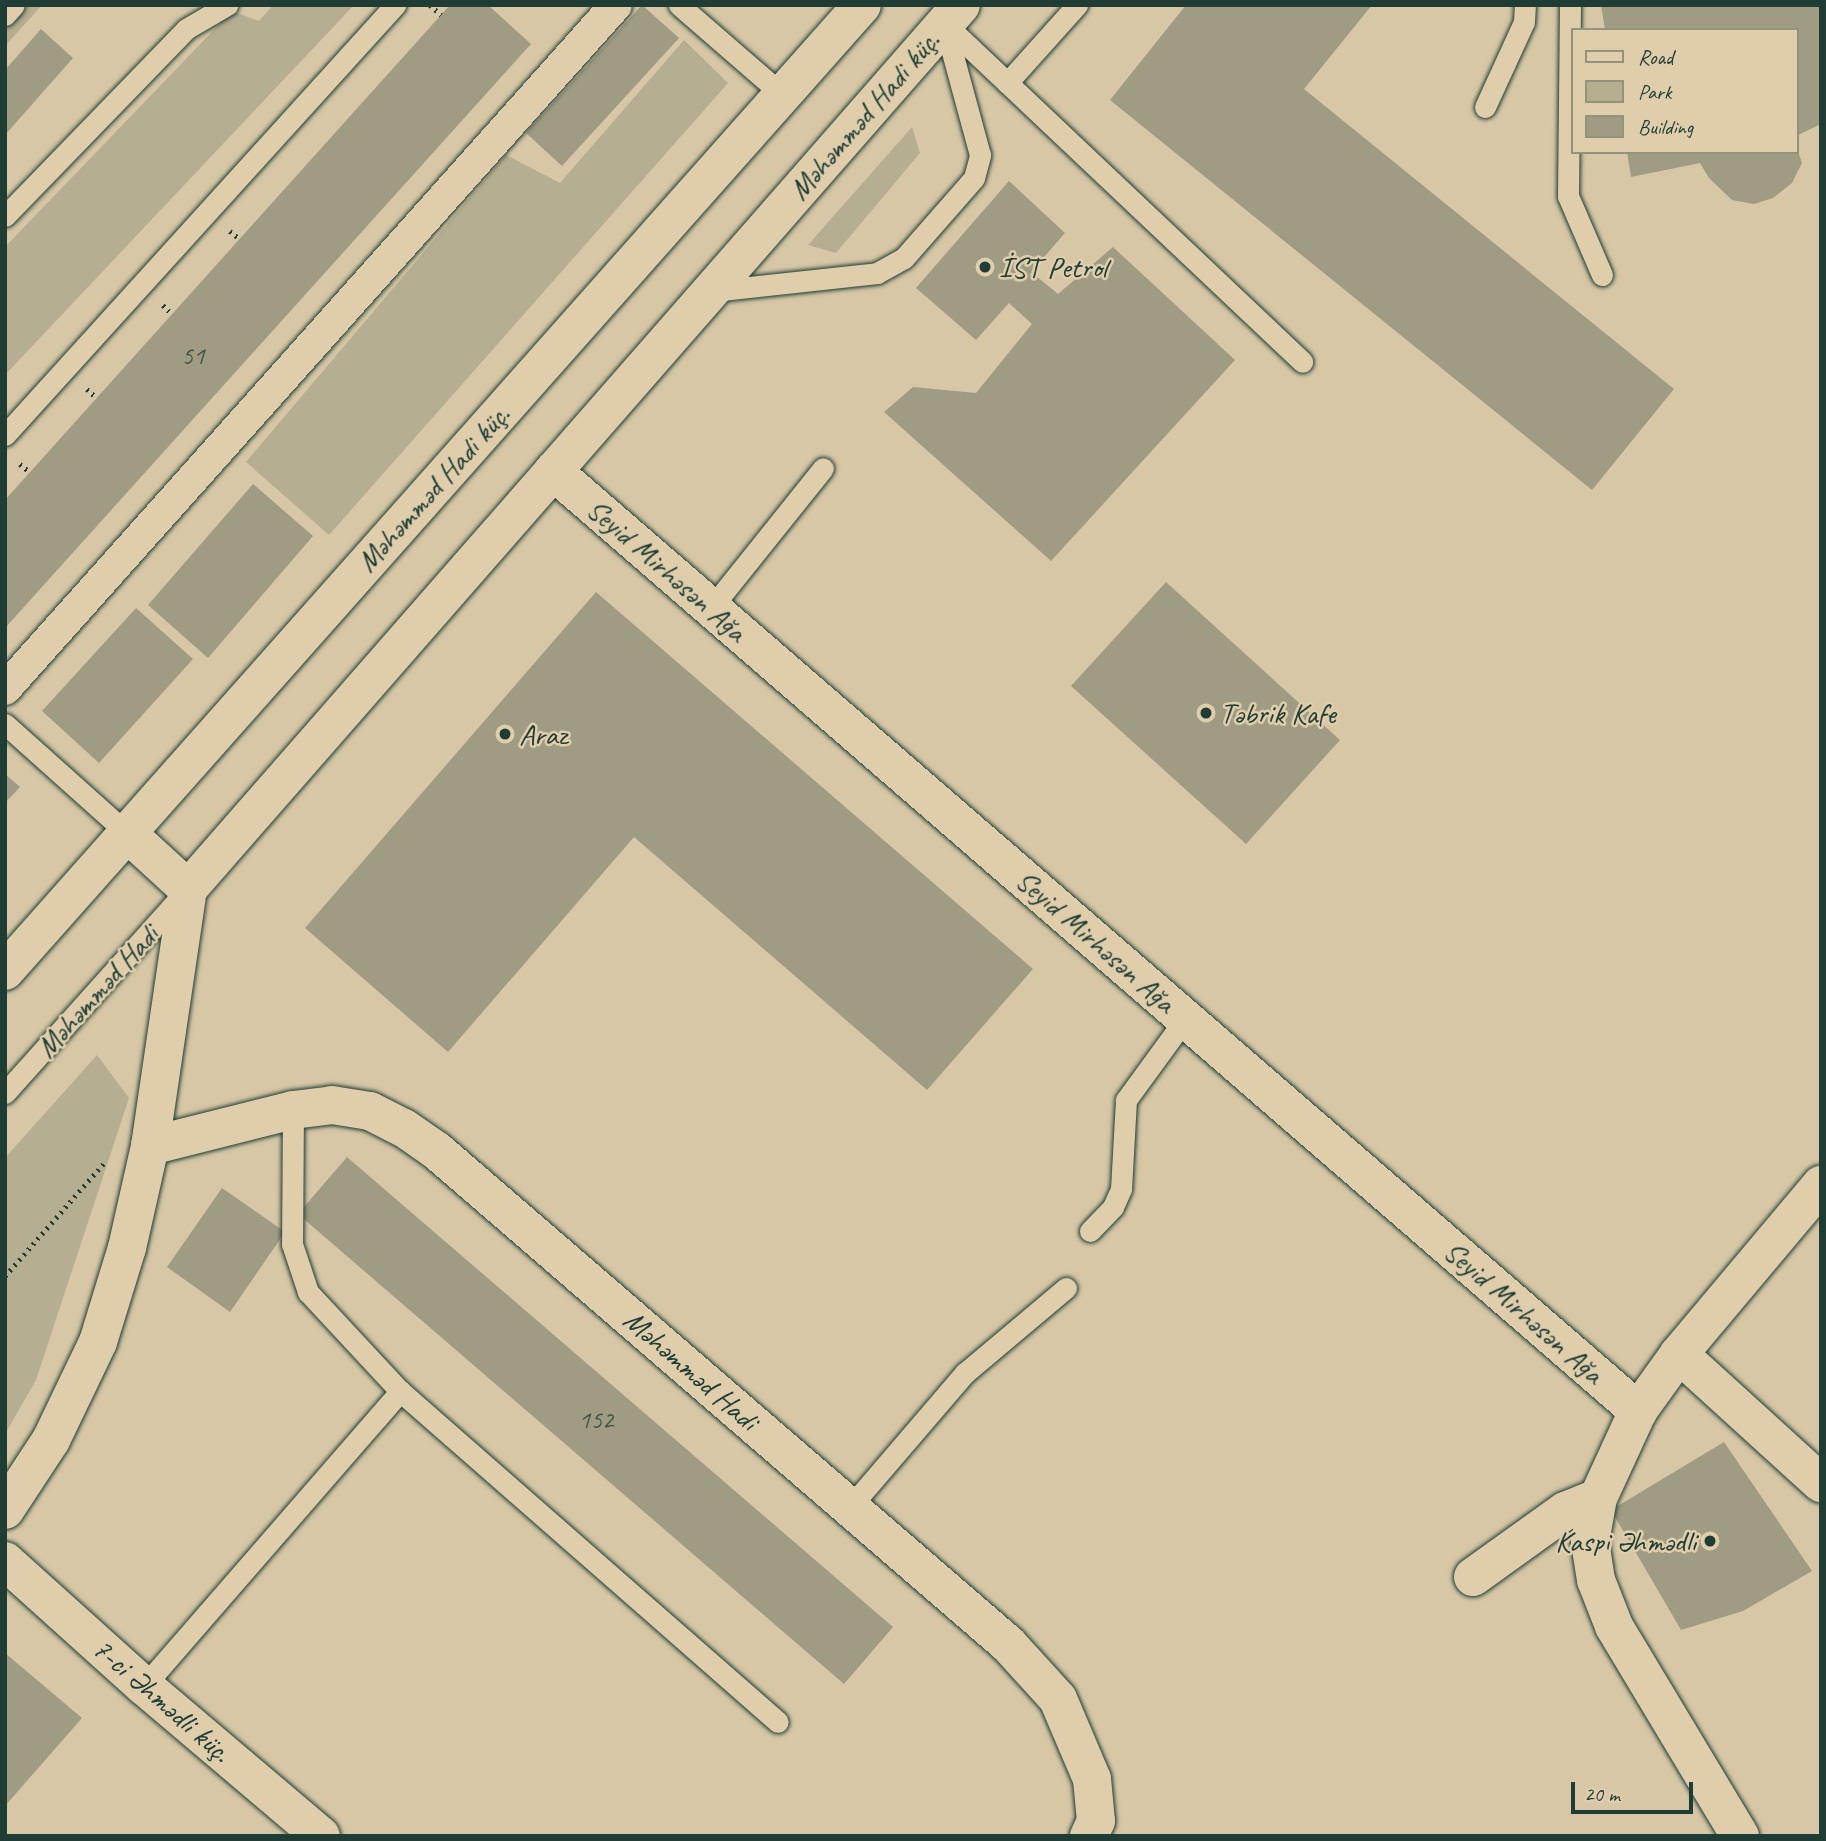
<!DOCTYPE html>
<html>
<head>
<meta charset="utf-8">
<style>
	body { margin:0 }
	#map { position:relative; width:1826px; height:1841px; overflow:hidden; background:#d7c7a6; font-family:Caveat,sans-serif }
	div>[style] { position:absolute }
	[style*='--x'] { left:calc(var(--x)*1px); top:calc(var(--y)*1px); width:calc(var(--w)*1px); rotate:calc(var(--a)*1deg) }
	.green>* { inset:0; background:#b5ae91 }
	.building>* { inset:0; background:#9f9c83 }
	.path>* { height:4.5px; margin-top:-2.25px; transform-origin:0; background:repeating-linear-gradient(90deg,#1f3d34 0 2px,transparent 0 7px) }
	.roads { filter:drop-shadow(0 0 2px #1f3d34) drop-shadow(0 0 2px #1f3d34) }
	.service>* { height:21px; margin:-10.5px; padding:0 10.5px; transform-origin:10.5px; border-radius:10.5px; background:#dfcdab }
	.pedestrian>* { height:32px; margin:-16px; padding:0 16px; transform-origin:16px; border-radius:16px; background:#dfcdab }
	.minor>* { height:38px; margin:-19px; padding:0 19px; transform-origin:19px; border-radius:19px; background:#dfcdab }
	.tertiary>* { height:38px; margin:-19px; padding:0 19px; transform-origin:19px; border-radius:19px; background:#dfcdab }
	.secondary>* { height:38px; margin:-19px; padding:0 19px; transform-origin:19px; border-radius:19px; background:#dfcdab }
	.primary>* { height:38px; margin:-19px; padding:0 19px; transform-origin:19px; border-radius:19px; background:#dfcdab }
	.dots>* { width:19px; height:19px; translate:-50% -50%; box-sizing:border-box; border:4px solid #dfcdab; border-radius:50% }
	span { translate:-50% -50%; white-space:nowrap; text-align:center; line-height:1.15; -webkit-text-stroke:5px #dfcdab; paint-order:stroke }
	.number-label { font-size:26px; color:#3f5548 }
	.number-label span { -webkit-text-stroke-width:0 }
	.street-label { font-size:30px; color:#1f3d34 }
	.poi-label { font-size:30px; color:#1f3d34 }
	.left { translate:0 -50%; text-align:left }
	.right { translate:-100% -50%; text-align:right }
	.frame { position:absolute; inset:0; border:7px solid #1f3d34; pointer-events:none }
	.legend { position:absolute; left:1571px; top:28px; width:228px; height:126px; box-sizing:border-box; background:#dfcdab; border:2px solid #92937b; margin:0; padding:9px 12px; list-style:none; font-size:21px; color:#1f3d34 }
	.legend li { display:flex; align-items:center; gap:14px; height:35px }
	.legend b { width:35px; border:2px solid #92937b }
	.scale { position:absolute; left:1571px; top:1782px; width:122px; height:32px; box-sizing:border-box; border:4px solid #1f3d34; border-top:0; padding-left:9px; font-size:21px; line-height:24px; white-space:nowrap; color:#1f3d34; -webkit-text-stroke:5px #dfcdab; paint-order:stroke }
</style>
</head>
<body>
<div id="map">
	<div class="green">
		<div style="clip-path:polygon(5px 5px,42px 5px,5px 46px)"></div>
		<div style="clip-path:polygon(273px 5px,354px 5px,5px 375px,5px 247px,232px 11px,259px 21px)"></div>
		<div style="clip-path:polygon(684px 40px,728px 83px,329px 535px,246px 462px,506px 155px,560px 183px)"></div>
		<div style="clip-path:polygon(912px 127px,920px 153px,836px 253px,808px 245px)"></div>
		<div style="clip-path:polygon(97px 1055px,129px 1098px,36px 1380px,5px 1434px,5px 1158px)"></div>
	</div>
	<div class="building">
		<div style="clip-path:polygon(450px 5px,488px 5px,531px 44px,5px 628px,5px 500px)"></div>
		<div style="clip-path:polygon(642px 5px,679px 38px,562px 166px,526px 133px)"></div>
		<div style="clip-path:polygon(1186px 5px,1372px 5px,1304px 89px,1674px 389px,1592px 490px,1110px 100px)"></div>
		<div style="clip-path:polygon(1601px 5px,1821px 5px,1821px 124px,1796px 136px,1796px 30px,1605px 30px)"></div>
		<div style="clip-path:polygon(41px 29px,73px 58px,5px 135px,5px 70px)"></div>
		<div style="clip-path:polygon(1796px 145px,1802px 163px,1792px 183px,1773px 198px,1754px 204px,1732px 200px,1709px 178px,1700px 163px,1631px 177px,1627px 152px,1796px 152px)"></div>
		<div style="clip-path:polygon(1009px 181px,1065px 233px,1031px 272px,1058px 294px,1113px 247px,1235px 360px,1051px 561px,884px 412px,913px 387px,976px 393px,1032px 324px,1009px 303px,976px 340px,916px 288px)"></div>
		<div style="clip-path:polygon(253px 484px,313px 536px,208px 658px,148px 605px)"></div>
		<div style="clip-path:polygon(1166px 582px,1340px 740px,1246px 844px,1071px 686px)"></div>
		<div style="clip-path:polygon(596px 592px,1033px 969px,927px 1090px,634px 837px,448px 1052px,305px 928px)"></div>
		<div style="clip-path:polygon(136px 608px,193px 659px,99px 763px,42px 711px)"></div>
		<div style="clip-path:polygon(5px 774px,20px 787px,5px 803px)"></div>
		<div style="clip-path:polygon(347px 1157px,893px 1627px,844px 1684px,298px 1214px)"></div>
		<div style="clip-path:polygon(222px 1188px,285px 1232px,230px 1312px,167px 1267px)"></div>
		<div style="clip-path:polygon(1724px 1442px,1812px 1571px,1743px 1611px,1681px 1630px,1611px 1510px)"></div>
		<div style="clip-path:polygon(5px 1653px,82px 1718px,5px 1806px)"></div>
	</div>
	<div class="path">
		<div style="--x:430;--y:5;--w:15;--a:42"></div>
		<div style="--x:230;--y:231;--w:13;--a:39"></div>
		<div style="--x:163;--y:305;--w:13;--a:45"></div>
		<div style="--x:87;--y:389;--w:13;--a:42"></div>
		<div style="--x:20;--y:464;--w:13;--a:39"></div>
		<div style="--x:5;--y:1276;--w:150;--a:-48.8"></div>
	</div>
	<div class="roads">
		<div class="service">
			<div style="--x:679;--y:5;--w:138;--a:40.9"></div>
			<div style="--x:1570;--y:5;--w:191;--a:90.6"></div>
			<div style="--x:1568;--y:196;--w:86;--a:66.7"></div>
			<div style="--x:5;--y:15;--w:13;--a:-48"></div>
			<div style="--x:944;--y:23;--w:493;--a:43.4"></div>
			<div style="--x:1007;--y:83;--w:105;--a:-48.1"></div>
			<div style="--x:1485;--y:107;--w:94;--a:-65.4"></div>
			<div style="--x:1524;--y:22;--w:17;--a:-87"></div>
			<div style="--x:5;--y:216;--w:260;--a:-45.9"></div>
			<div style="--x:186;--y:29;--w:48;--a:-30.3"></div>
			<div style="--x:712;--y:291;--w:166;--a:-6.2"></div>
			<div style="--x:877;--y:273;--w:31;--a:-29"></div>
			<div style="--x:904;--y:258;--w:106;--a:-48.8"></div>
			<div style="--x:974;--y:178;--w:24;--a:-75"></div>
			<div style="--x:980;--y:155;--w:134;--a:-105.2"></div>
			<div style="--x:5;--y:435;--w:581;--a:-47.79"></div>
			<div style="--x:711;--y:608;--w:179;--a:-51.3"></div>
			<div style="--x:5;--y:724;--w:165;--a:41.8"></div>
			<div style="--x:5;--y:1093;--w:268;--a:-48.2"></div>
			<div style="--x:293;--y:1110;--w:134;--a:90.4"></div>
			<div style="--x:292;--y:1244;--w:51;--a:71.6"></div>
			<div style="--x:308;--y:1292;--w:135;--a:47.1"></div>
			<div style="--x:400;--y:1391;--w:502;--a:41.21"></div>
			<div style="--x:1090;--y:1231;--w:33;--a:-46"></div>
			<div style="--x:1113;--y:1207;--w:20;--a:-66"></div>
			<div style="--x:1121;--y:1189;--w:89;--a:-86.8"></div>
			<div style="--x:1126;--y:1100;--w:100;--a:-53.9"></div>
			<div style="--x:850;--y:1507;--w:177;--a:-49.4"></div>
			<div style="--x:965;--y:1373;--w:132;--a:-40.1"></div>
			<div style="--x:144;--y:1686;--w:391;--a:-49"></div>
		</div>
		<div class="pedestrian">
			<div style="--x:5;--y:689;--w:917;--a:-48.23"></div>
		</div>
		<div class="minor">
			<div style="--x:553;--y:471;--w:1436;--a:40.9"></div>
			<div style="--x:150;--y:1146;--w:147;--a:-14.1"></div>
			<div style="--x:293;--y:1110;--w:39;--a:-7"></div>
			<div style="--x:332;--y:1105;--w:38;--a:9"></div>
			<div style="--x:370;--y:1111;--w:38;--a:27"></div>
			<div style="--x:404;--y:1128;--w:40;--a:34.9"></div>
			<div style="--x:437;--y:1151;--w:754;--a:40.81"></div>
			<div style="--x:1008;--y:1644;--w:74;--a:47.7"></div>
			<div style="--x:1058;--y:1699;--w:87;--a:67"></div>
			<div style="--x:1092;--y:1779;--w:42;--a:84.6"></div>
			<div style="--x:1096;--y:1821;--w:17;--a:115"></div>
			<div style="--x:1679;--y:1354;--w:192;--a:42.3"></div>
			<div style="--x:1473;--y:1577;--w:113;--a:-35.7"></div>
			<div style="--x:1565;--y:1511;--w:35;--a:-22"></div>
			<div style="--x:1740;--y:1836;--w:245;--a:-121"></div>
			<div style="--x:1614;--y:1626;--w:49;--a:-111.4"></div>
			<div style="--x:1596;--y:1580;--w:38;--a:-99"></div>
			<div style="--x:1590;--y:1542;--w:45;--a:-79.7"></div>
			<div style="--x:1598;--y:1498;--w:96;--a:-65.3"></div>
			<div style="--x:1638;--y:1411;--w:70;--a:-54.3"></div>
			<div style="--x:1679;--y:1354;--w:221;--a:-50"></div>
		</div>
		<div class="tertiary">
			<div style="--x:5;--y:1561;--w:187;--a:42"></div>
			<div style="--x:144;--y:1686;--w:232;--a:40.3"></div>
		</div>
		<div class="secondary">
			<div style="--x:5;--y:1510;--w:84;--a:-56.7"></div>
			<div style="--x:51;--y:1440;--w:109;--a:-64.4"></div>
			<div style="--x:98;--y:1342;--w:98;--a:-72.9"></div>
			<div style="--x:127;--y:1248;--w:105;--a:-77.3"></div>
			<div style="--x:150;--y:1146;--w:260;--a:-81.6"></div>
		</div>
		<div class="primary">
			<div style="--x:128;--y:834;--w:81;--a:42.5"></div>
			<div style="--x:188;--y:889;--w:1174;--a:-48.83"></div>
			<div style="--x:5;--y:971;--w:1291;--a:-48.42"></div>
		</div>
	</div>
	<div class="dots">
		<div style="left:985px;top:267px;background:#1f3d34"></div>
		<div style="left:1206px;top:713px;background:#1f3d34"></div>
		<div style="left:505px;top:734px;background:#1f3d34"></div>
		<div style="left:1710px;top:1541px;background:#1f3d34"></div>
	</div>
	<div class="number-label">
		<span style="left:193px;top:356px">51</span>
		<span style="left:596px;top:1420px">152</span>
	</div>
	<div class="street-label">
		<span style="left:864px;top:115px;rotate:-49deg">Məhəmməd Hadi küç.</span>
		<span style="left:433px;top:488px;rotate:-48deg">Məhəmməd Hadi küç.</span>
		<span style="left:667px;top:570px;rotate:41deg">Seyid Mirhəsən Ağa</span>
		<span style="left:1096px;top:941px;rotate:41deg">Seyid Mirhəsən Ağa</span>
		<span style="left:97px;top:991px;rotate:-48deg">Məhəmməd Hadi</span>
		<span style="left:1524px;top:1312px;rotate:41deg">Seyid Mirhəsən Ağa</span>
		<span style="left:691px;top:1370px;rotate:41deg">Məhəmməd Hadi</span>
		<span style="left:162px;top:1700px;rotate:41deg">7-ci Əhmədli küç.</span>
	</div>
	<div class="poi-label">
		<span class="left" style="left:999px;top:267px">İST Petrol</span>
		<span class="left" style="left:1220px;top:713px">Təbrik Kafe</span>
		<span class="left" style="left:519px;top:734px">Araz</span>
		<span class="right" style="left:1696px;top:1541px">Kaspi Əhmədli</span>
	</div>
	<div class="frame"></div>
	<ul class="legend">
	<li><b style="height:9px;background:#dfcdab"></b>Road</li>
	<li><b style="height:19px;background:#b5ae91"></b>Park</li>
	<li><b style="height:19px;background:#9f9c83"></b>Building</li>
	</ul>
	<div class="scale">20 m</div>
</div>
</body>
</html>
